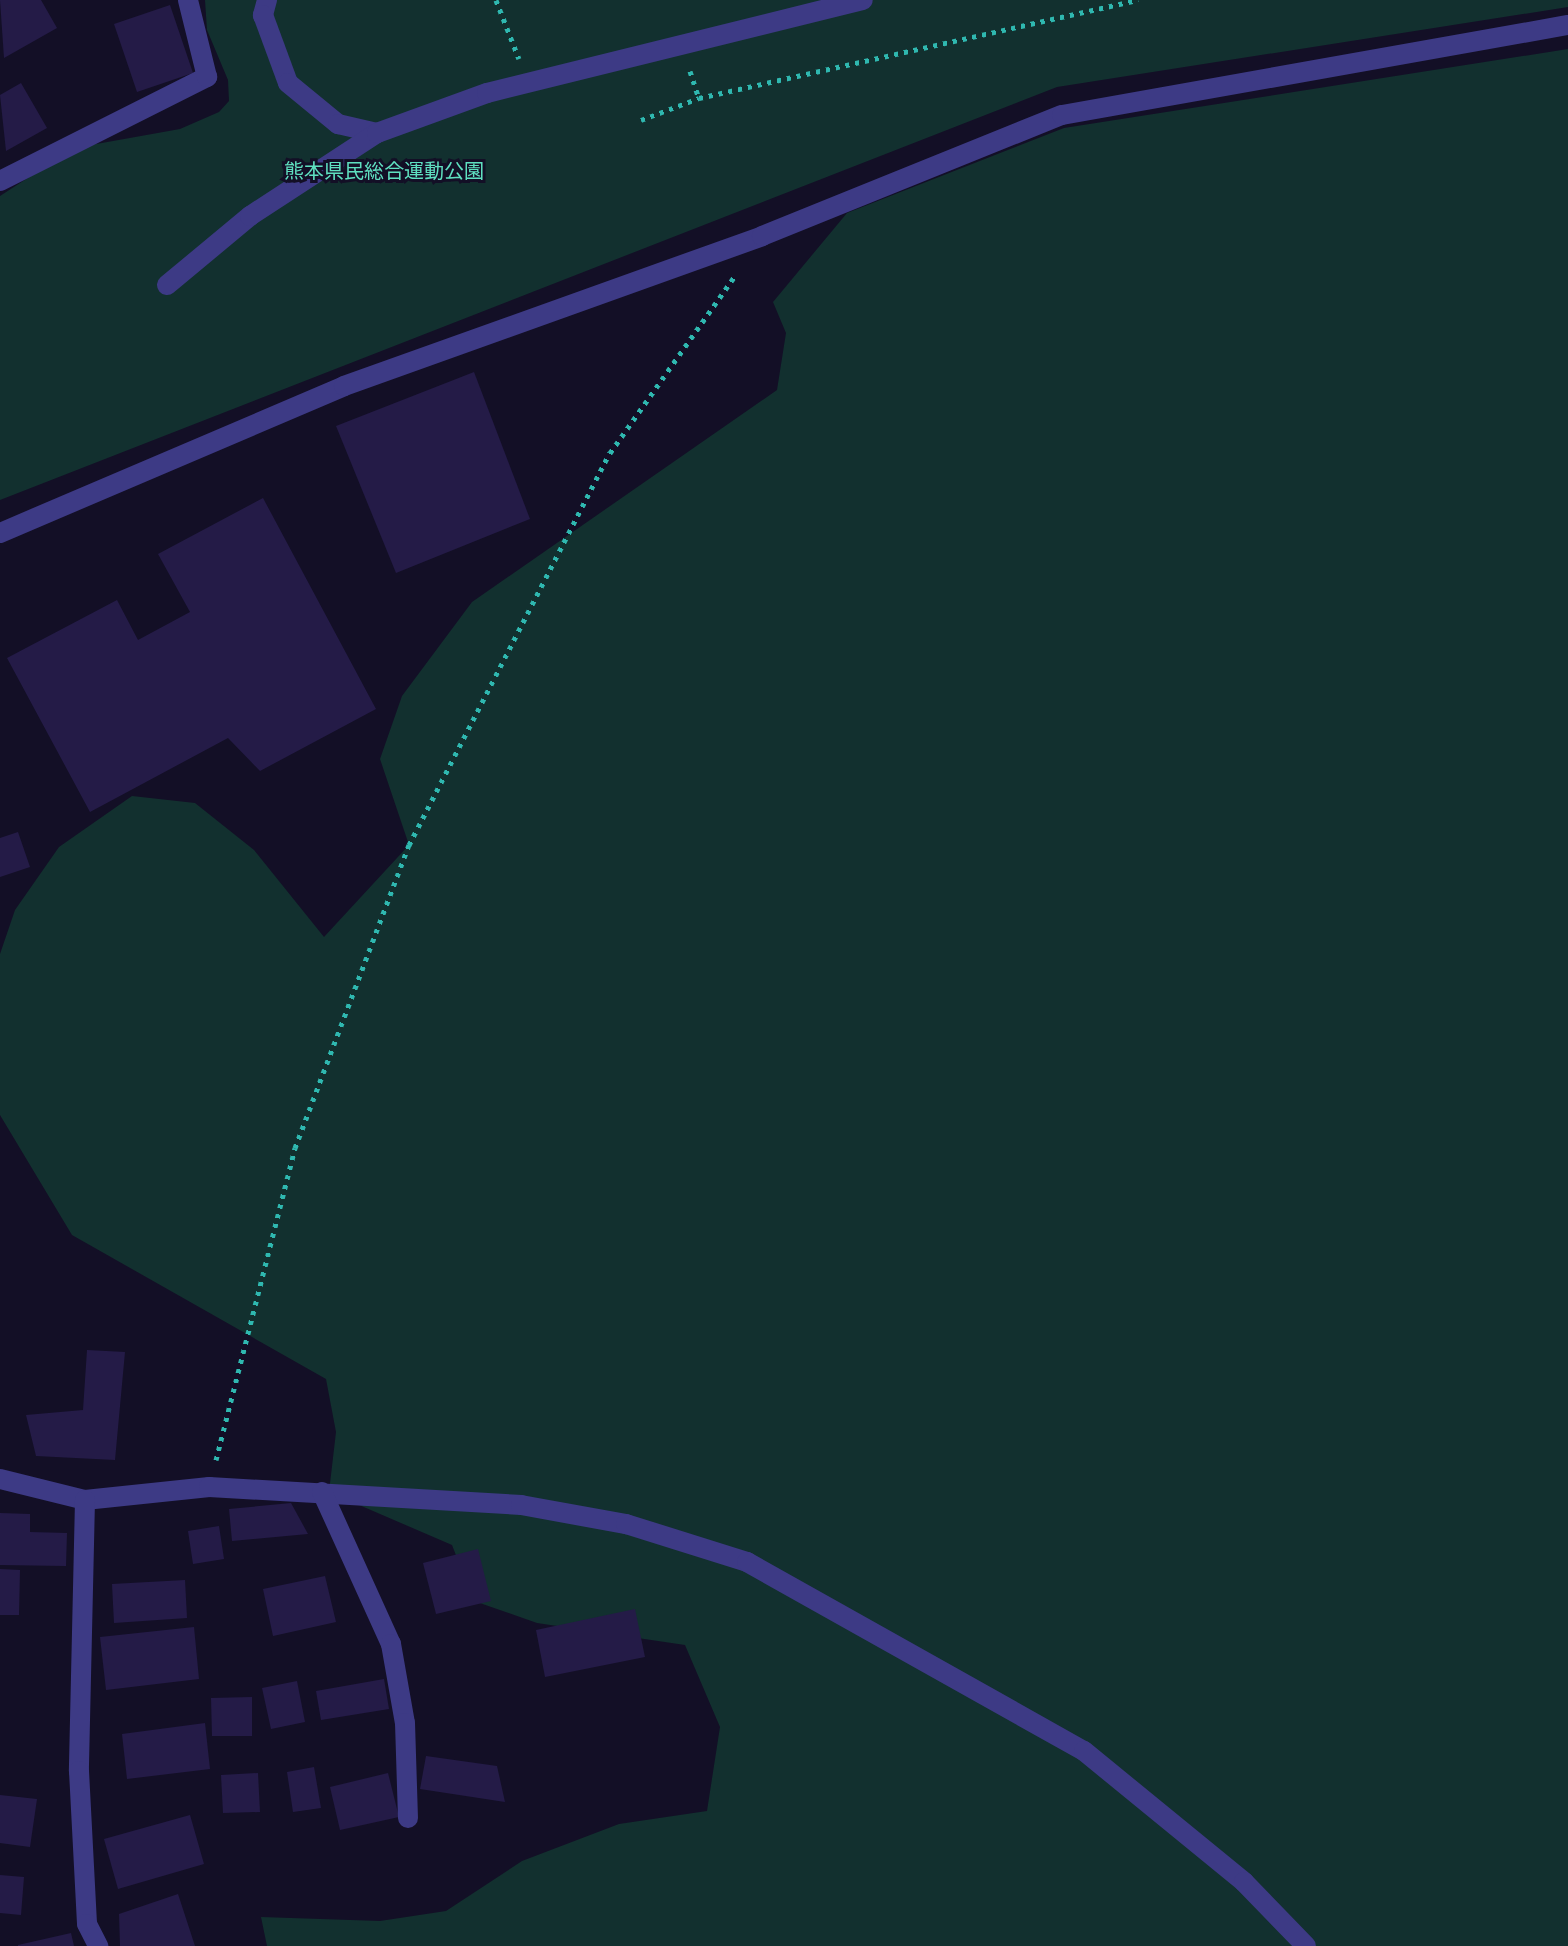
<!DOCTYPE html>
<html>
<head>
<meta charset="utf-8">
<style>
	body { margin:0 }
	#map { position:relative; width:1568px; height:1946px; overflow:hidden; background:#130f26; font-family:Lato,"Noto Sans JP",sans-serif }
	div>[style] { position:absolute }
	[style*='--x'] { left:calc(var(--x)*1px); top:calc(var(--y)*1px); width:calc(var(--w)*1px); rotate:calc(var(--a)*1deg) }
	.green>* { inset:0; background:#12302f }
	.building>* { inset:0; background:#241b47 }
	.path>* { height:5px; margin-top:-2.5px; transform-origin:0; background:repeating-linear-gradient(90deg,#2fb8b0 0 4px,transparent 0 10px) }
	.lane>* { height:20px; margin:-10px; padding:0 10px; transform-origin:10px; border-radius:10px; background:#3d3a85 }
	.street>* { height:20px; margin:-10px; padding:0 10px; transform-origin:10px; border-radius:10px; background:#3d3a85 }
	span { translate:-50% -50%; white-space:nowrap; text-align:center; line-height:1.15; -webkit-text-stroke:6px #130f26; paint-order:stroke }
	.park-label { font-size:20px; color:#5fe0c0 }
</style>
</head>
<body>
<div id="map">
	<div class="green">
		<div style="clip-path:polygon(205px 0,1568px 0,1568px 7px,1057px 87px,0 500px,0 196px,74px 148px,180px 129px,219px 112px,229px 101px,228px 80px,207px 30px)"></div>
		<div style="clip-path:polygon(1568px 49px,1568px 1946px,267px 1946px,261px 1917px,380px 1921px,446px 1911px,522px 1861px,619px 1824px,707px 1811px,720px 1727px,685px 1645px,537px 1623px,474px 1601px,452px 1545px,329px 1492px,336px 1432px,326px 1379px,72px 1235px,0 1115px,0 954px,15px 910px,59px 847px,132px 796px,195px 803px,254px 850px,324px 937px,409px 845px,380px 759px,402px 696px,472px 602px,777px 390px,786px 333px,773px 302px,847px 213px,1064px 128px)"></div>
	</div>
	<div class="building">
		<div style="clip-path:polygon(0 0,41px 0,57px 28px,4px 58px)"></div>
		<div style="clip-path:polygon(170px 5px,193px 73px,137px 92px,114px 24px)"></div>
		<div style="clip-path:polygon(21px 83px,47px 128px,6px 151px,0 95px)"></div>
		<div style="clip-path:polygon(474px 372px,530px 519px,396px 573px,336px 426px)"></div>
		<div style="clip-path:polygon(263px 498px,376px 709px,260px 771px,228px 738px,90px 812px,7px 658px,117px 600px,138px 640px,190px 612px,158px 554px)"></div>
		<div style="clip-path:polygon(18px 832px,30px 867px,0 877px,0 838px)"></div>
		<div style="clip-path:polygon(87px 1350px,125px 1352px,115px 1460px,36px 1456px,26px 1415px,83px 1410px)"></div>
		<div style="clip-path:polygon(291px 1503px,308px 1534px,232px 1541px,229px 1509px)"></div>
		<div style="clip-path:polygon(0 1513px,30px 1514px,30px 1532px,67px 1533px,66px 1566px,0 1565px)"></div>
		<div style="clip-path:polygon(219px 1526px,224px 1559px,193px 1564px,188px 1531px)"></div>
		<div style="clip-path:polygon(478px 1549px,491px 1601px,436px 1614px,423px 1563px)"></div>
		<div style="clip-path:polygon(0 1569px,20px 1570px,19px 1615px,0 1615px)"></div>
		<div style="clip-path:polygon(325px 1576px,336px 1622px,273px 1636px,263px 1589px)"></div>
		<div style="clip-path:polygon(185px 1580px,187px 1618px,114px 1623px,112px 1584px)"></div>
		<div style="clip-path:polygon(635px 1609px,645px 1657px,545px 1677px,536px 1630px)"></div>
		<div style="clip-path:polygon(194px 1627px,199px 1679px,106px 1690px,100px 1637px)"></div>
		<div style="clip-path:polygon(384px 1679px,389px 1709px,321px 1720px,316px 1691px)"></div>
		<div style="clip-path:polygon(297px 1681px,305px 1722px,271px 1729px,262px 1688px)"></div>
		<div style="clip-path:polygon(252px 1697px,252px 1736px,212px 1736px,211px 1698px)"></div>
		<div style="clip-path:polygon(205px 1723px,210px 1769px,127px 1779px,122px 1734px)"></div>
		<div style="clip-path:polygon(426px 1756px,497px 1766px,505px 1802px,420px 1789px)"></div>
		<div style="clip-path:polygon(314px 1767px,321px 1808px,293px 1812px,287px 1772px)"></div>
		<div style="clip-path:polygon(258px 1773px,260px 1812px,223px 1813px,221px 1775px)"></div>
		<div style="clip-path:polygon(388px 1773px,399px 1817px,340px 1830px,330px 1787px)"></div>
		<div style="clip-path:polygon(0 1795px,37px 1799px,30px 1847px,0 1843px)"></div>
		<div style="clip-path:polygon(190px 1815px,204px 1864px,118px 1889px,104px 1839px)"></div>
		<div style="clip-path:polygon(0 1875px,24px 1877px,21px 1915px,0 1913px)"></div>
		<div style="clip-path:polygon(178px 1894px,195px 1946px,120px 1946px,119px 1914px)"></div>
		<div style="clip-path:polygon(71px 1933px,74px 1946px,18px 1946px,18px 1945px)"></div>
	</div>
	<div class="path">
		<div style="--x:496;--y:0;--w:63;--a:68.7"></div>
		<div style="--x:690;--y:71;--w:28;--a:72"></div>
		<div style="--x:641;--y:120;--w:62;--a:-20.8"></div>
		<div style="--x:699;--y:98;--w:450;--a:-12.6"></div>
		<div style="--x:216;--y:1460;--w:322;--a:-75.8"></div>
		<div style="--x:295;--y:1148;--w:324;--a:-69.4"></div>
		<div style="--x:409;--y:845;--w:441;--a:-62.9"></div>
		<div style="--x:610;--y:453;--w:215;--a:-54.8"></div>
	</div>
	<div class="lane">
		<div style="--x:267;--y:0;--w:16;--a:105"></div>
		<div style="--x:263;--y:15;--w:72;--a:69.8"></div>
		<div style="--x:288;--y:83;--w:65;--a:39.4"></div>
		<div style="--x:338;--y:124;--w:40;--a:13"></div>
		<div style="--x:167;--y:285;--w:108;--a:-39.7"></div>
		<div style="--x:250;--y:216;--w:152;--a:-33.2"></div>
		<div style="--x:377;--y:133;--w:117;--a:-20"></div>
		<div style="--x:487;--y:93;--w:387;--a:-13.9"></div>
		<div style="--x:0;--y:533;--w:374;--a:-23.1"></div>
		<div style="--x:344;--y:386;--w:444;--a:-19.7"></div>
		<div style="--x:762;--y:236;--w:323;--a:-22"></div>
		<div style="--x:1062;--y:115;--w:514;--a:-10.09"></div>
	</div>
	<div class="street">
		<div style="--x:0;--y:181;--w:232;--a:-26.7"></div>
		<div style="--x:207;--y:77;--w:79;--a:-103.9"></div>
		<div style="--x:0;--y:1479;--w:88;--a:13.9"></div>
		<div style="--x:85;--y:1500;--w:125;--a:-6"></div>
		<div style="--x:209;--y:1487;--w:313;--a:3.3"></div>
		<div style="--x:521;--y:1505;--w:107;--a:10.3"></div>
		<div style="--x:626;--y:1524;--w:127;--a:17.4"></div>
		<div style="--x:747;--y:1562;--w:386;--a:29.3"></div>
		<div style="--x:1084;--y:1751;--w:207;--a:39.3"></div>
		<div style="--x:1244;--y:1882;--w:89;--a:45.9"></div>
		<div style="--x:322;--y:1492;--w:167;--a:65.6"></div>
		<div style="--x:391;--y:1644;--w:80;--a:80"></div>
		<div style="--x:405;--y:1723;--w:95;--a:88.2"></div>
		<div style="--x:85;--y:1500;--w:271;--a:91.3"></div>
		<div style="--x:79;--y:1771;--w:153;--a:87"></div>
		<div style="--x:87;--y:1924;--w:25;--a:63"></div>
	</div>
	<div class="park-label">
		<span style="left:384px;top:170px">熊本県民総合運動公園</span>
	</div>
</div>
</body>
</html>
